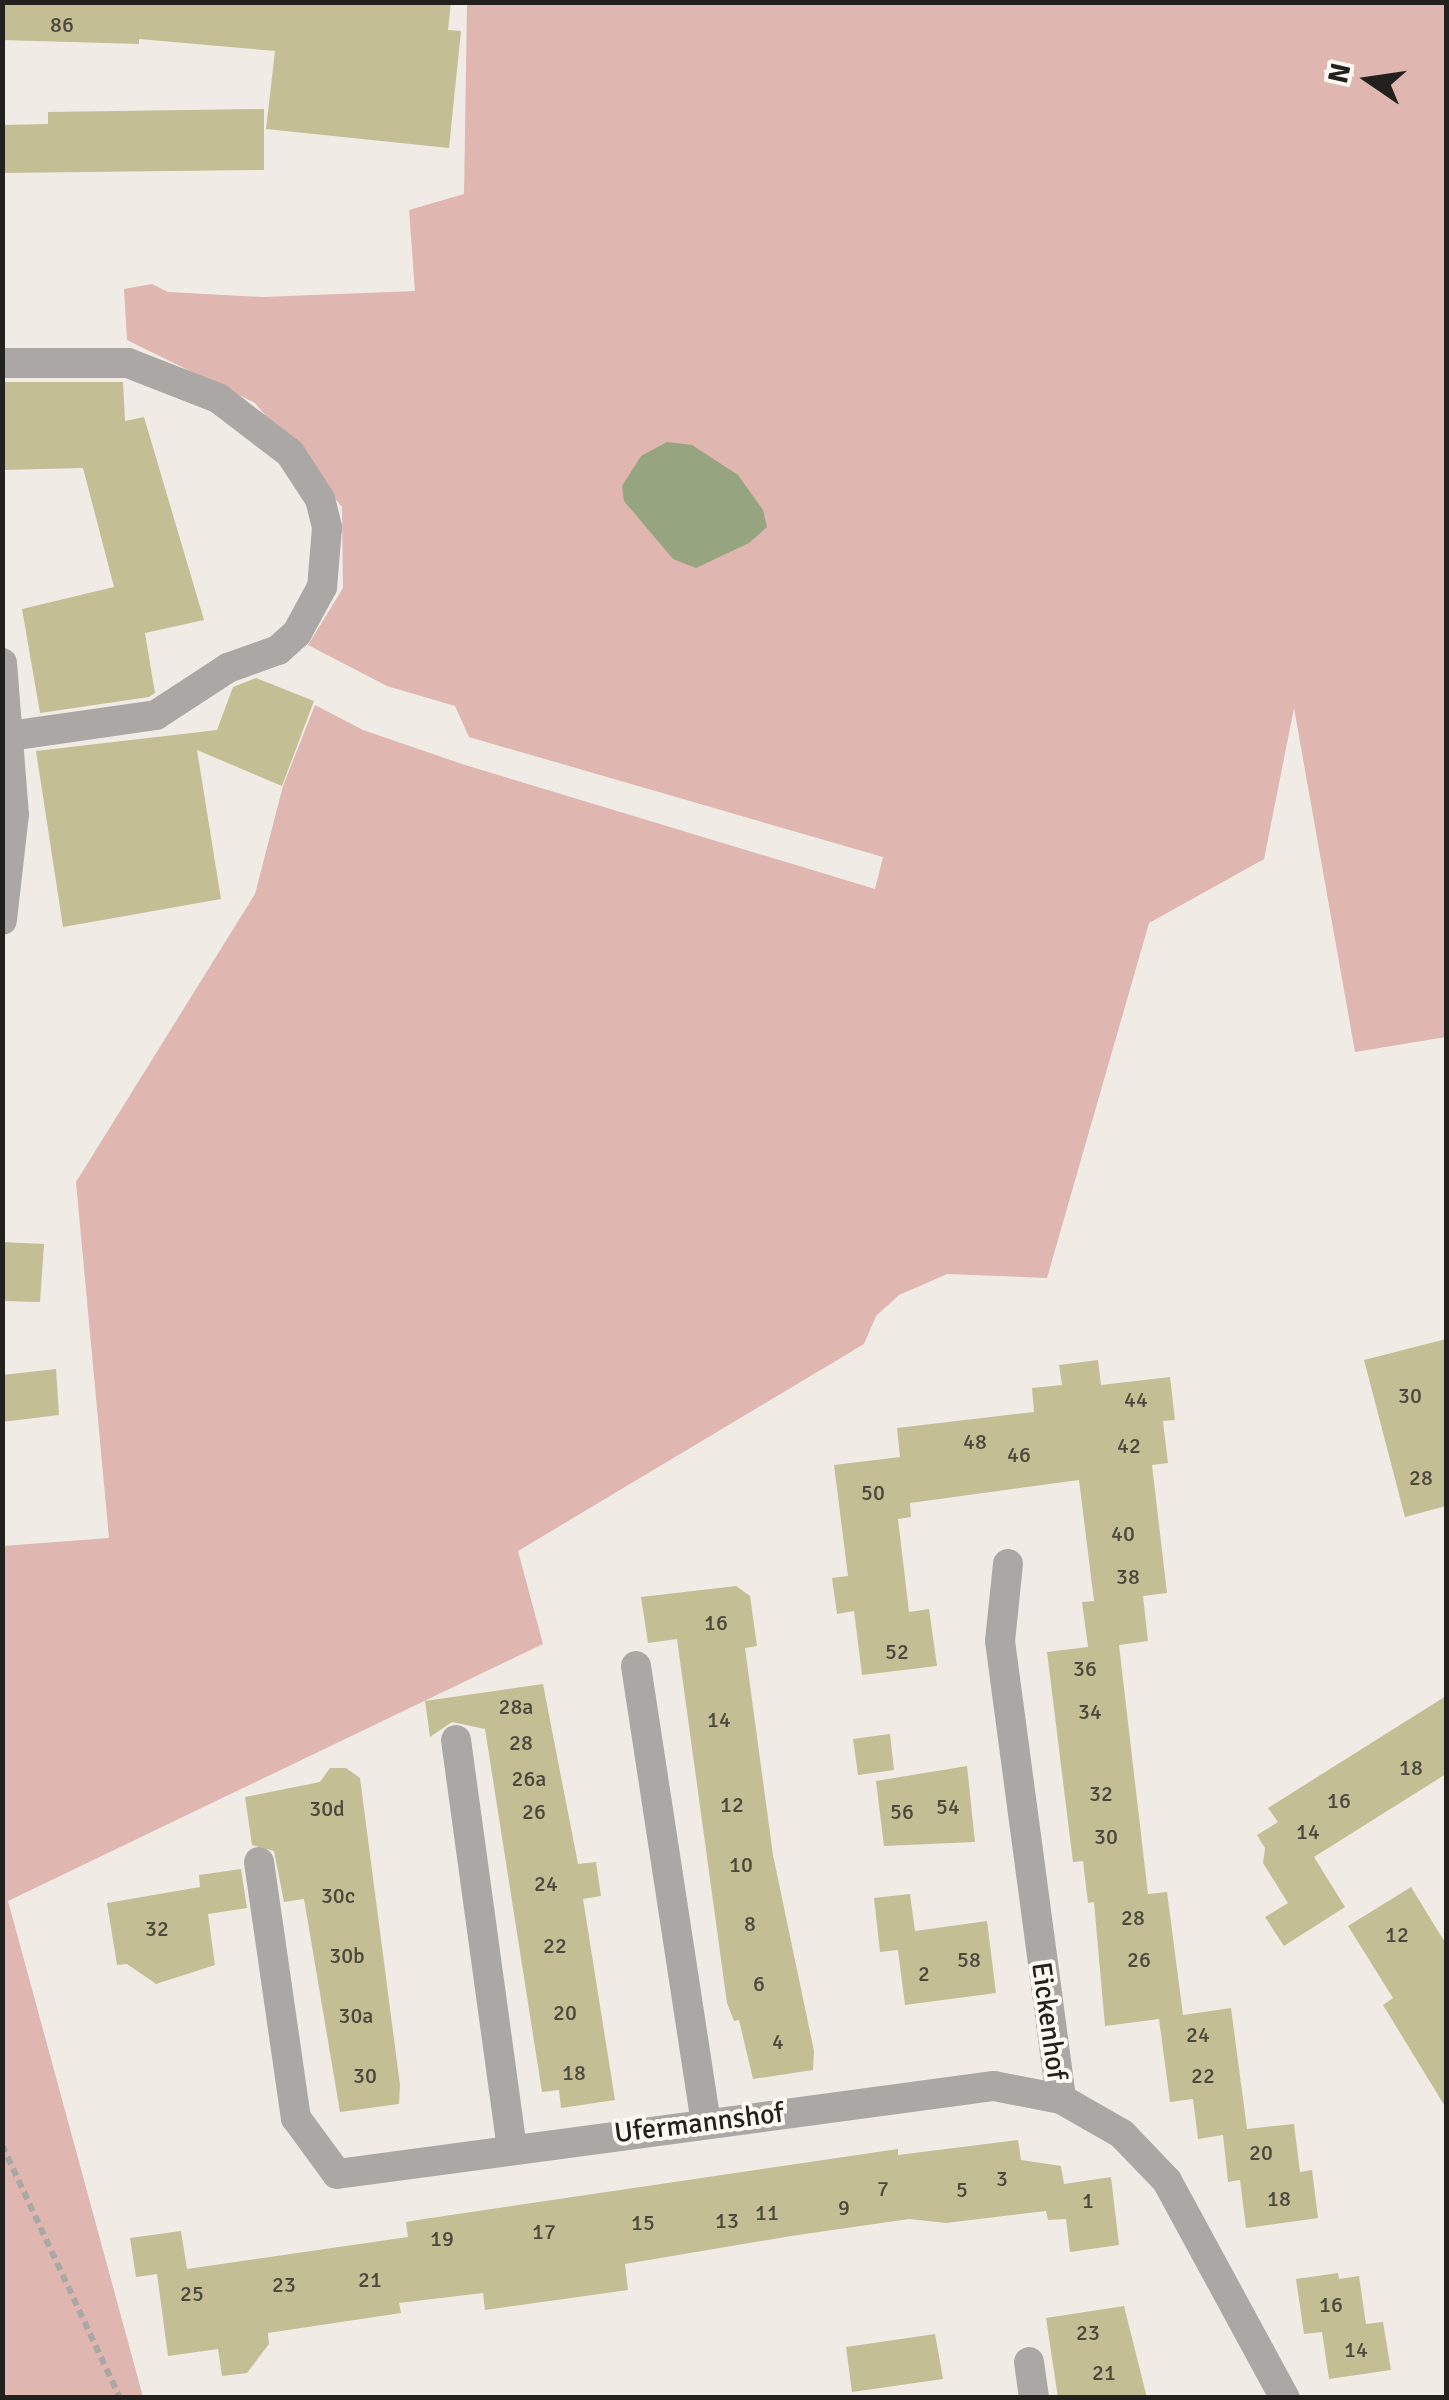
<!DOCTYPE html>
<html>
<head>
<meta charset="utf-8">
<style>
	body { margin:0 }
	#map { position:relative; width:1449px; height:2400px; overflow:hidden; background:#f0ebe5; font-family:Signika,sans-serif }
	div>[style] { position:absolute }
	[style*='--x'] { left:calc(var(--x)*1px); top:calc(var(--y)*1px); width:calc(var(--w)*1px); rotate:calc(var(--a)*1deg) }
	.green>* { inset:0; background:#dfb6b0 }
	.water>* { inset:0; background:#96a57f }
	.building>* { inset:0; background:#c4be95 }
	.path>* { height:6px; margin-top:-3px; transform-origin:0; background:repeating-linear-gradient(90deg,#aba8a3 0 8px,transparent 0 13px) }
	.minor>* { height:30px; margin:-15px; padding:0 15px; transform-origin:15px; border-radius:15px; background:#aaa7a5 }
	span { translate:-50% -50%; white-space:nowrap; text-align:center; line-height:1.15; -webkit-text-stroke:8px #fdf9f2; paint-order:stroke }
	.number-label { font-size:22px; color:#4a483c }
	.number-label span { -webkit-text-stroke-width:0 }
	.street-label { font-size:28px; color:#22211e }
	.frame { position:absolute; inset:0; border:5px solid #22211e; pointer-events:none }
	.north { position:absolute; left:1319px; top:30px; width:100px; height:100px; -webkit-text-stroke:8px #fdf9f2; paint-order:stroke; rotate:283deg; font-size:28px; font-weight:700; line-height:40px; text-align:center; color:#22211e }
	.north::after { content:''; display:block; margin:auto; width:35px; height:45px; background:#22211e; clip-path:polygon(50% 0,100% 100%,50% 72%,0 100%) }
</style>
</head>
<body>
<div id="map">
	<div class="green">
		<div style="clip-path:polygon(467px 3px,1446px 3px,1446px 1037px,1355px 1052px,1294px 708px,1264px 859px,1149px 923px,1047px 1278px,947px 1274px,899px 1295px,876px 1316px,864px 1344px,518px 1551px,543px 1644px,8px 1901px,143px 2397px,3px 2398px,3px 1546px,109px 1538px,76px 1182px,255px 894px,283px 786px,315px 705px,363px 730px,465px 765px,875px 889px,883px 857px,469px 737px,455px 706px,387px 686px,308px 645px,343px 588px,342px 507px,255px 403px,127px 340px,124px 289px,152px 284px,168px 292px,263px 297px,415px 291px,409px 210px,464px 194px)"></div>
	</div>
	<div class="water">
		<div style="clip-path:polygon(667px 442px,692px 445px,738px 475px,763px 510px,767px 527px,749px 543px,696px 568px,673px 559px,624px 501px,622px 486px,641px 456px)"></div>
	</div>
	<div class="building">
		<div style="clip-path:polygon(2px 2px,451px 2px,448px 30px,461px 31px,449px 148px,266px 129px,275px 51px,139px 39px,139px 44px,2px 40px)"></div>
		<div style="clip-path:polygon(264px 109px,264px 170px,2px 173px,2px 125px,48px 124px,48px 112px)"></div>
		<div style="clip-path:polygon(2px 382px,123px 382px,125px 421px,144px 417px,204px 620px,145px 633px,155px 693px,149px 697px,40px 713px,22px 609px,114px 587px,83px 468px,2px 470px)"></div>
		<div style="clip-path:polygon(256px 678px,314px 701px,282px 786px,197px 750px,221px 899px,63px 927px,36px 751px,217px 730px,233px 687px)"></div>
		<div style="clip-path:polygon(2px 1242px,44px 1244px,40px 1302px,2px 1301px)"></div>
		<div style="clip-path:polygon(1446px 1339px,1446px 1506px,1405px 1517px,1364px 1360px)"></div>
		<div style="clip-path:polygon(1098px 1360px,1101px 1385px,1170px 1377px,1175px 1420px,1163px 1421px,1168px 1463px,1152px 1465px,1167px 1593px,1143px 1596px,1148px 1641px,1119px 1645px,1148px 1894px,1167px 1892px,1183px 2015px,1231px 2008px,1247px 2129px,1294px 2124px,1300px 2172px,1312px 2170px,1318px 2218px,1246px 2228px,1240px 2180px,1228px 2182px,1223px 2135px,1198px 2139px,1193px 2099px,1170px 2102px,1159px 2019px,1105px 2026px,1094px 1902px,1088px 1903px,1083px 1861px,1073px 1862px,1047px 1652px,1088px 1647px,1082px 1602px,1094px 1601px,1079px 1480px,910px 1503px,911px 1517px,898px 1519px,909px 1612px,929px 1609px,937px 1666px,862px 1675px,854px 1611px,837px 1614px,832px 1578px,848px 1576px,834px 1465px,900px 1457px,897px 1428px,1034px 1412px,1032px 1388px,1062px 1385px,1059px 1365px)"></div>
		<div style="clip-path:polygon(56px 1369px,59px 1415px,2px 1422px,2px 1375px)"></div>
		<div style="clip-path:polygon(736px 1586px,750px 1596px,757px 1646px,745px 1648px,773px 1855px,814px 2051px,813px 2070px,753px 2079px,739px 2020px,734px 2021px,727px 2003px,677px 1639px,648px 1643px,641px 1597px)"></div>
		<div style="clip-path:polygon(543px 1684px,578px 1864px,596px 1862px,601px 1896px,583px 1899px,615px 2100px,561px 2108px,559px 2090px,542px 2092px,485px 1729px,452px 1722px,430px 1737px,425px 1701px)"></div>
		<div style="clip-path:polygon(1446px 1696px,1446px 1774px,1314px 1857px,1345px 1907px,1284px 1946px,1265px 1917px,1288px 1903px,1263px 1863px,1265px 1848px,1257px 1835px,1278px 1822px,1268px 1808px)"></div>
		<div style="clip-path:polygon(890px 1734px,894px 1770px,858px 1775px,853px 1739px)"></div>
		<div style="clip-path:polygon(967px 1766px,975px 1842px,884px 1846px,876px 1781px)"></div>
		<div style="clip-path:polygon(330px 1768px,346px 1768px,360px 1778px,400px 2085px,399px 2104px,340px 2112px,304px 1899px,284px 1902px,274px 1851px,252px 1845px,245px 1797px,320px 1782px)"></div>
		<div style="clip-path:polygon(241px 1869px,247px 1908px,208px 1914px,215px 1965px,156px 1984px,127px 1964px,117px 1965px,107px 1903px,200px 1887px,199px 1875px)"></div>
		<div style="clip-path:polygon(1411px 1887px,1446px 1944px,1446px 2108px,1383px 2005px,1393px 1998px,1348px 1926px)"></div>
		<div style="clip-path:polygon(910px 1894px,915px 1931px,987px 1921px,996px 1993px,905px 2005px,898px 1950px,880px 1952px,874px 1898px)"></div>
		<div style="clip-path:polygon(1018px 2140px,1021px 2160px,1061px 2166px,1064px 2184px,1111px 2177px,1119px 2245px,1070px 2252px,1066px 2219px,1048px 2220px,1046px 2211px,946px 2223px,909px 2219px,791px 2236px,625px 2264px,628px 2290px,485px 2310px,483px 2293px,399px 2303px,401px 2313px,268px 2333px,269px 2344px,247px 2373px,222px 2376px,218px 2349px,168px 2356px,157px 2274px,136px 2277px,130px 2238px,181px 2231px,187px 2269px,408px 2237px,406px 2222px,424px 2219px,898px 2149px,898px 2155px)"></div>
		<div style="clip-path:polygon(1338px 2273px,1339px 2279px,1359px 2276px,1366px 2324px,1383px 2322px,1391px 2370px,1329px 2379px,1322px 2332px,1304px 2334px,1296px 2279px)"></div>
		<div style="clip-path:polygon(1124px 2306px,1147px 2398px,1058px 2398px,1046px 2318px)"></div>
		<div style="clip-path:polygon(935px 2334px,943px 2379px,852px 2392px,846px 2347px)"></div>
	</div>
	<div class="path">
		<div style="--x:2;--y:2145;--w:279;--a:65"></div>
	</div>
	<div class="minor">
		<div style="--x:2;--y:363;--w:126;--a:0"></div>
		<div style="--x:128;--y:363;--w:97;--a:21.3"></div>
		<div style="--x:218;--y:398;--w:91;--a:37.4"></div>
		<div style="--x:290;--y:453;--w:55;--a:56.9"></div>
		<div style="--x:320;--y:499;--w:30;--a:76"></div>
		<div style="--x:327;--y:528;--w:59;--a:94.8"></div>
		<div style="--x:322;--y:587;--w:52;--a:118.5"></div>
		<div style="--x:297;--y:633;--w:25;--a:138"></div>
		<div style="--x:278;--y:650;--w:53;--a:160.2"></div>
		<div style="--x:228;--y:668;--w:86;--a:146.9"></div>
		<div style="--x:156;--y:715;--w:147;--a:171.8"></div>
		<div style="--x:2;--y:663;--w:151;--a:85.5"></div>
		<div style="--x:14;--y:814;--w:107;--a:96.5"></div>
		<div style="--x:1008;--y:1564;--w:77;--a:95.9"></div>
		<div style="--x:1000;--y:1641;--w:462;--a:82.4"></div>
		<div style="--x:636;--y:1666;--w:460;--a:81.3"></div>
		<div style="--x:456;--y:1740;--w:412;--a:82.2"></div>
		<div style="--x:259;--y:1862;--w:259;--a:81.8"></div>
		<div style="--x:296;--y:2118;--w:69;--a:53.8"></div>
		<div style="--x:337;--y:2174;--w:663;--a:-7.63"></div>
		<div style="--x:994;--y:2086;--w:68;--a:11"></div>
		<div style="--x:1061;--y:2099;--w:70;--a:29.8"></div>
		<div style="--x:1122;--y:2134;--w:65;--a:46.2"></div>
		<div style="--x:1167;--y:2181;--w:247;--a:61.5"></div>
		<div style="--x:1029;--y:2362;--w:36;--a:82"></div>
	</div>
	<div class="number-label">
		<span style="left:62px;top:25px">86</span>
		<span style="left:1410px;top:1396px">30</span>
		<span style="left:1136px;top:1400px">44</span>
		<span style="left:975px;top:1442px">48</span>
		<span style="left:1129px;top:1446px">42</span>
		<span style="left:1019px;top:1455px">46</span>
		<span style="left:1421px;top:1478px">28</span>
		<span style="left:873px;top:1493px">50</span>
		<span style="left:1123px;top:1534px">40</span>
		<span style="left:1128px;top:1577px">38</span>
		<span style="left:716px;top:1623px">16</span>
		<span style="left:897px;top:1652px">52</span>
		<span style="left:1085px;top:1669px">36</span>
		<span style="left:516px;top:1707px">28a</span>
		<span style="left:1090px;top:1712px">34</span>
		<span style="left:719px;top:1720px">14</span>
		<span style="left:521px;top:1743px">28</span>
		<span style="left:1411px;top:1768px">18</span>
		<span style="left:529px;top:1779px">26a</span>
		<span style="left:1101px;top:1794px">32</span>
		<span style="left:1339px;top:1801px">16</span>
		<span style="left:732px;top:1805px">12</span>
		<span style="left:948px;top:1807px">54</span>
		<span style="left:327px;top:1809px">30d</span>
		<span style="left:534px;top:1812px">26</span>
		<span style="left:902px;top:1812px">56</span>
		<span style="left:1308px;top:1832px">14</span>
		<span style="left:1106px;top:1837px">30</span>
		<span style="left:741px;top:1865px">10</span>
		<span style="left:546px;top:1884px">24</span>
		<span style="left:338px;top:1896px">30c</span>
		<span style="left:1133px;top:1918px">28</span>
		<span style="left:750px;top:1924px">8</span>
		<span style="left:157px;top:1929px">32</span>
		<span style="left:1397px;top:1935px">12</span>
		<span style="left:555px;top:1946px">22</span>
		<span style="left:347px;top:1956px">30b</span>
		<span style="left:969px;top:1960px">58</span>
		<span style="left:1139px;top:1960px">26</span>
		<span style="left:924px;top:1974px">2</span>
		<span style="left:759px;top:1984px">6</span>
		<span style="left:565px;top:2013px">20</span>
		<span style="left:356px;top:2016px">30a</span>
		<span style="left:1198px;top:2035px">24</span>
		<span style="left:778px;top:2042px">4</span>
		<span style="left:574px;top:2073px">18</span>
		<span style="left:365px;top:2076px">30</span>
		<span style="left:1203px;top:2076px">22</span>
		<span style="left:1261px;top:2153px">20</span>
		<span style="left:1002px;top:2179px">3</span>
		<span style="left:883px;top:2189px">7</span>
		<span style="left:962px;top:2190px">5</span>
		<span style="left:1279px;top:2199px">18</span>
		<span style="left:1088px;top:2201px">1</span>
		<span style="left:844px;top:2208px">9</span>
		<span style="left:767px;top:2213px">11</span>
		<span style="left:727px;top:2221px">13</span>
		<span style="left:643px;top:2223px">15</span>
		<span style="left:544px;top:2232px">17</span>
		<span style="left:442px;top:2239px">19</span>
		<span style="left:370px;top:2280px">21</span>
		<span style="left:284px;top:2285px">23</span>
		<span style="left:192px;top:2294px">25</span>
		<span style="left:1331px;top:2305px">16</span>
		<span style="left:1088px;top:2333px">23</span>
		<span style="left:1356px;top:2350px">14</span>
		<span style="left:1104px;top:2373px">21</span>
	</div>
	<div class="street-label">
		<span style="left:1049px;top:2021px;rotate:82deg">Eickenhof</span>
		<span style="left:699px;top:2123px;rotate:-7deg">Ufermannshof</span>
	</div>
	<div class="frame"></div>
	<div class="north">N</div>
</div>
</body>
</html>
